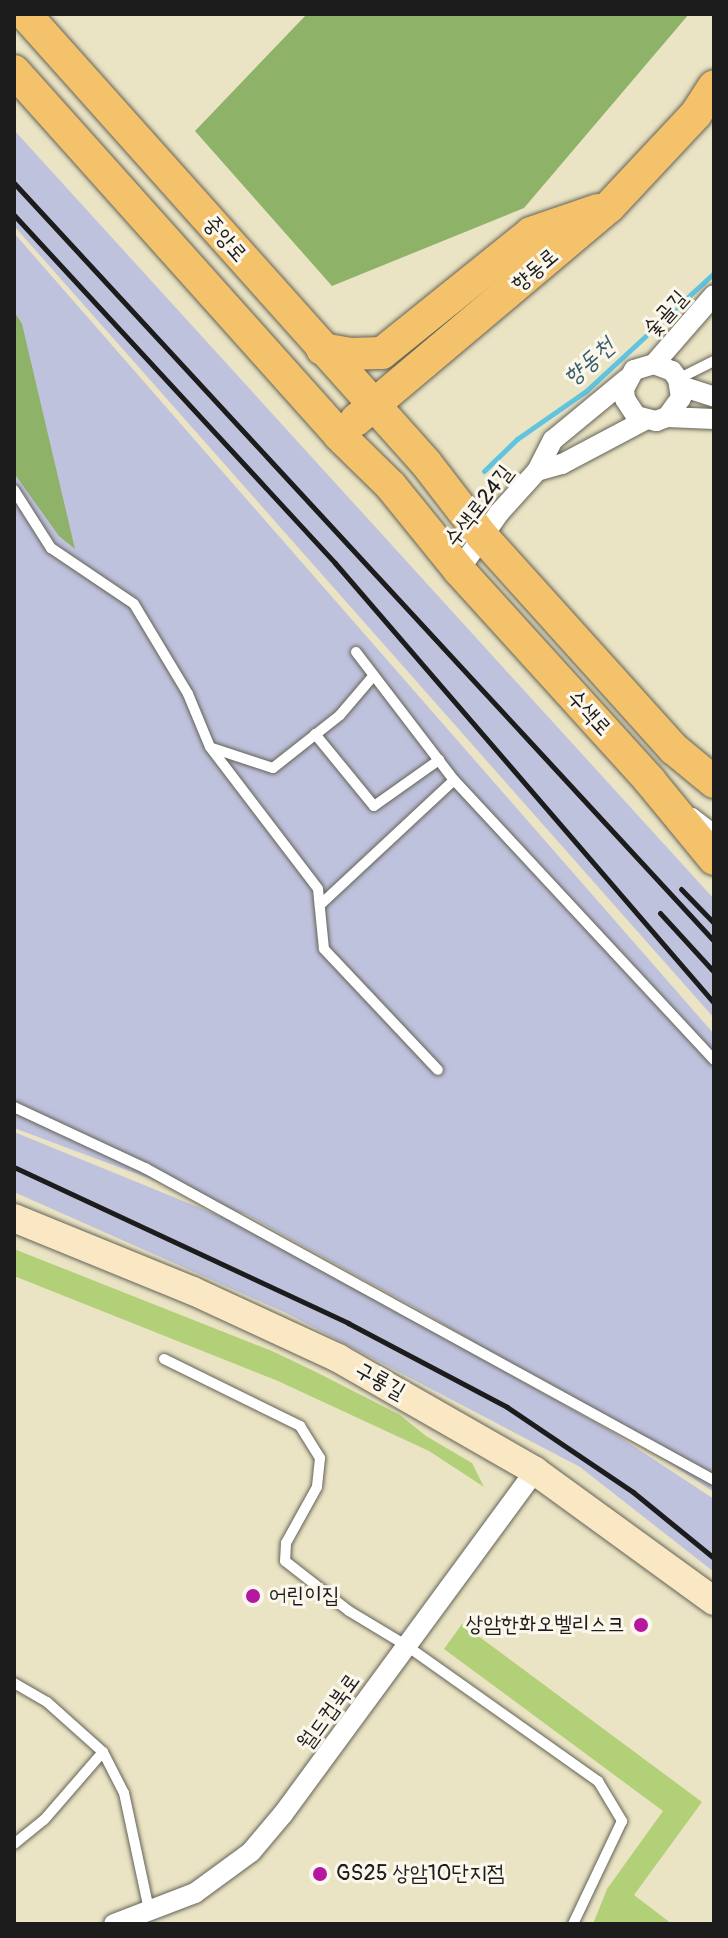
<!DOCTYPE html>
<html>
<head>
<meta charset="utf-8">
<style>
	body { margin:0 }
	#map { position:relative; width:728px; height:1938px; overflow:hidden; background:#eae4c4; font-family:Pangolin,"Poor Story",sans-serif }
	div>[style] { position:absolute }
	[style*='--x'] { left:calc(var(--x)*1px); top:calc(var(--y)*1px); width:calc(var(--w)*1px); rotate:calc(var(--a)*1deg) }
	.industrial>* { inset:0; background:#bfc2dd }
	.green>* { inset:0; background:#b2d077 }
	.forest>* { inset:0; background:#8db268 }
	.stream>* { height:5px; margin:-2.5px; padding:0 2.5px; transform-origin:2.5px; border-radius:2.5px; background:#61c4df }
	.roads { filter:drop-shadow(0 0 2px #646257) drop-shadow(0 0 2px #646257) }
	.lane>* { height:10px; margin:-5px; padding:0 5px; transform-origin:5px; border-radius:5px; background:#fff }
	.street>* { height:20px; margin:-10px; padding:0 10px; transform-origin:10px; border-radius:10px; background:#fff }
	.secondary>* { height:28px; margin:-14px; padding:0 14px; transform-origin:14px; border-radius:14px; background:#fae7c3 }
	.primary>* { height:32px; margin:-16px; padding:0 16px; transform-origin:16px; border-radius:16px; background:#f3c26a }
	.rail>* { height:5px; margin:-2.5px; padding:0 2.5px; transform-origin:2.5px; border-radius:2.5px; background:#1c1c1c }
	.dots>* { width:22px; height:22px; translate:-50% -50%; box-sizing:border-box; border:4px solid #fbf7ec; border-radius:50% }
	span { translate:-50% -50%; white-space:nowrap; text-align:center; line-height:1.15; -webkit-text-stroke:6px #fbf7ec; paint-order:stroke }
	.street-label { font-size:22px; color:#1c1c1c }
	.poi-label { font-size:22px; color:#1c1c1c }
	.left { translate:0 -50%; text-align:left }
	.right { translate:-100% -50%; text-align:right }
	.water-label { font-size:24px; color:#385f6a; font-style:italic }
	.frame { position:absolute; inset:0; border:16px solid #1c1c1c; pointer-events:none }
</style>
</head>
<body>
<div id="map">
	<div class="industrial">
		<div style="clip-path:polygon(14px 130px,714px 899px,714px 1018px,14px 226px)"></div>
		<div style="clip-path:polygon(14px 233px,714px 1034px,714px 1492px,602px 1419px,430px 1316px,247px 1215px,14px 1128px)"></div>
		<div style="clip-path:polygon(14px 1132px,252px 1229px,609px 1430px,714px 1499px,714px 1572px,580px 1467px,286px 1313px,14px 1192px)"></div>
	</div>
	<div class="green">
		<div style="clip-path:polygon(14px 1249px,272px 1351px,316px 1372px,400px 1415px,426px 1436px,472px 1463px,484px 1487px,429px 1451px,278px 1381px,14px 1276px)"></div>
		<div style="clip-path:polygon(462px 1624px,702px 1802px,634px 1895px,672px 1924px,593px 1924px,607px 1889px,663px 1811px,444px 1649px)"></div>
	</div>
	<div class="forest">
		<div style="clip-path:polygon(307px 14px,689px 14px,524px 208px,332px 286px,195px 131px)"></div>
		<div style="clip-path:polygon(14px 311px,22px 324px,75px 549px,59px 536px,14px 473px)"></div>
	</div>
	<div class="stream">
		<div style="--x:484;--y:471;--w:46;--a:-44.1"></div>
		<div style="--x:517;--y:439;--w:84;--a:-34.8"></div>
		<div style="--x:586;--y:391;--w:174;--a:-42.7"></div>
	</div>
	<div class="roads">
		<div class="lane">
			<div style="--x:678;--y:379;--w:40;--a:-26.6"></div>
			<div style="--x:14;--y:490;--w:69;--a:57.5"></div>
			<div style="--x:51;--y:548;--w:100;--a:34"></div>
			<div style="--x:134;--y:604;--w:105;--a:59"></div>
			<div style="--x:188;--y:694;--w:57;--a:67.5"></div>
			<div style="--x:210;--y:747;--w:178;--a:52.7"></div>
			<div style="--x:318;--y:889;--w:60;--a:84.3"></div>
			<div style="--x:324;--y:949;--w:166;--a:46.7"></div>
			<div style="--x:356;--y:652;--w:161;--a:52.6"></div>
			<div style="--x:454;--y:780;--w:382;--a:47.1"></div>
			<div style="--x:315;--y:734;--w:93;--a:50.7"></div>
			<div style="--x:374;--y:806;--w:80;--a:-35.3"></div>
			<div style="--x:212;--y:748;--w:64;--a:18.2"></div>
			<div style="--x:273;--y:768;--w:85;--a:-38.3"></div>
			<div style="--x:340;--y:715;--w:52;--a:-49.6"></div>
			<div style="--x:693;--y:813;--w:26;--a:37"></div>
			<div style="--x:320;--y:905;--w:183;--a:-43"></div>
			<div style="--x:14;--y:1107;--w:145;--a:25"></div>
			<div style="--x:145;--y:1168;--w:649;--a:28.74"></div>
			<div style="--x:164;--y:1359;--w:152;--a:26.2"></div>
			<div style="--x:300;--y:1426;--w:38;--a:58"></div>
			<div style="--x:320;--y:1458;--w:29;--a:96"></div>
			<div style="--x:317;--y:1487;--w:64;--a:119"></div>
			<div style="--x:286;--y:1543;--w:18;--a:93"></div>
			<div style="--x:285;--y:1561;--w:81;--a:38"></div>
			<div style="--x:349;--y:1611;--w:68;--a:31.1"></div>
			<div style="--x:407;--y:1646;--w:234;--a:35.3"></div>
			<div style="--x:598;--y:1781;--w:47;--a:59"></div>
			<div style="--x:622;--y:1821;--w:114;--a:115.4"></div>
			<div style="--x:14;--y:1683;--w:38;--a:30"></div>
			<div style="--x:47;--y:1702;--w:75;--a:41.8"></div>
			<div style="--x:103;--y:1752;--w:46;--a:62.9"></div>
			<div style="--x:124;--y:1793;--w:120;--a:77.9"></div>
			<div style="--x:14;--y:1844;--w:38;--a:-39"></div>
			<div style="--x:44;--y:1820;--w:90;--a:-49.1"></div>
		</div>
		<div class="street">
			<div style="--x:654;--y:364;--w:91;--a:-49"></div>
			<div style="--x:681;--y:386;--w:35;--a:18"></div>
			<div style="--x:667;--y:417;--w:24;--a:-54"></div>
			<div style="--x:681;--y:398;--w:19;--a:-99"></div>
			<div style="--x:678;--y:379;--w:10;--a:-127"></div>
			<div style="--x:672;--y:371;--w:19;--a:-159"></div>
			<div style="--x:654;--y:364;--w:21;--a:163"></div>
			<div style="--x:634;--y:370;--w:21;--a:118"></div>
			<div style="--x:624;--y:389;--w:10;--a:84"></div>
			<div style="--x:625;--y:399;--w:20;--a:57"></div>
			<div style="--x:636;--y:416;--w:21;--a:14"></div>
			<div style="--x:656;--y:421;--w:12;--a:-20"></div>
			<div style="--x:667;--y:417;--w:47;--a:2.4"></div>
			<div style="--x:537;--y:471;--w:26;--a:-16"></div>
			<div style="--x:562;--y:464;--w:94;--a:-27.9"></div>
			<div style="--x:459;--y:570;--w:70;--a:-54.9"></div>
			<div style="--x:499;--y:513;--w:57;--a:-47.9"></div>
			<div style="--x:537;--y:471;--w:35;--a:-63"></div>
			<div style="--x:553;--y:440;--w:96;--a:-39.5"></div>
			<div style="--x:114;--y:1924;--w:87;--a:-20.9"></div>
			<div style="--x:195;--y:1893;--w:69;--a:-36.2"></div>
			<div style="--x:251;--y:1852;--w:50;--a:-49.9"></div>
			<div style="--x:283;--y:1814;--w:426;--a:-53.7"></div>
		</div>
		<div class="secondary">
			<div style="--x:14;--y:1218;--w:193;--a:22.2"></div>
			<div style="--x:193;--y:1291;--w:160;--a:24.8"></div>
			<div style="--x:338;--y:1358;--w:227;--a:29.8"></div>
			<div style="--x:535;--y:1471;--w:221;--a:36"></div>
		</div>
		<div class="primary">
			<div style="--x:25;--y:14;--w:602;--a:48.23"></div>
			<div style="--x:426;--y:463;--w:93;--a:52.4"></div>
			<div style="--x:483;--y:537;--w:285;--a:48"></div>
			<div style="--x:674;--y:749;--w:52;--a:39.5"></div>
			<div style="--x:14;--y:71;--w:488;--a:48.2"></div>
			<div style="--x:339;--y:435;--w:73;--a:44.4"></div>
			<div style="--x:391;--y:486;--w:108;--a:51"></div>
			<div style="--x:459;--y:570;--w:285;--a:47.8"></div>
			<div style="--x:650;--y:781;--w:101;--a:50.6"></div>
			<div style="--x:322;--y:349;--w:28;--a:10"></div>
			<div style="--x:350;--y:354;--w:32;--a:-2"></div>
			<div style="--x:382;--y:353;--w:191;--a:-38.8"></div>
			<div style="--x:531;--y:233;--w:71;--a:-18.9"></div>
			<div style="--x:356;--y:420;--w:331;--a:-40.1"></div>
			<div style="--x:609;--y:207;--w:127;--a:-46.9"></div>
			<div style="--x:696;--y:114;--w:33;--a:-57"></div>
		</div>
	</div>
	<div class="rail">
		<div style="--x:14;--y:183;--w:1032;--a:47.28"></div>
		<div style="--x:14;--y:215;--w:473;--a:47.3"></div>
		<div style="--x:335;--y:563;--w:581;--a:49.26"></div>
		<div style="--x:681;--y:889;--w:47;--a:45.9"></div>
		<div style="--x:660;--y:913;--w:80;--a:47.5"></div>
		<div style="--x:14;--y:1167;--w:369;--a:25"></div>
		<div style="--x:348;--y:1323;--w:180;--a:27.8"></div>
		<div style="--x:507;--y:1407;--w:152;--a:34"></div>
		<div style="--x:633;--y:1492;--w:104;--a:39.2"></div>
	</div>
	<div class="dots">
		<div style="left:253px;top:1596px;background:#b5179e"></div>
		<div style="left:641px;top:1625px;background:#b5179e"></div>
		<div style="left:320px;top:1874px;background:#b5179e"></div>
	</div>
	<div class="street-label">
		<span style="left:225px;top:239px;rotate:49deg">중앙로</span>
		<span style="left:535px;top:270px;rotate:-40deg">향동로</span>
		<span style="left:666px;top:314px;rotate:-49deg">숯골길</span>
		<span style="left:479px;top:506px;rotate:-52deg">수색로24길</span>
		<span style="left:589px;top:713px;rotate:48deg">수색로</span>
		<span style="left:380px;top:1381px;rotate:29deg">구룡길</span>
		<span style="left:329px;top:1712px;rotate:-54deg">월드컵북로</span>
	</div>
	<div class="poi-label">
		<span class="left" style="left:269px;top:1596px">어린이집</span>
		<span class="right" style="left:625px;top:1625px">상암한화오벨리스크</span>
		<span class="left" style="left:336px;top:1874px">GS25 상암10단지점</span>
	</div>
	<div class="water-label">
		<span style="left:589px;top:362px;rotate:-41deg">향동천</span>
	</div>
	<div class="frame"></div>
</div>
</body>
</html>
